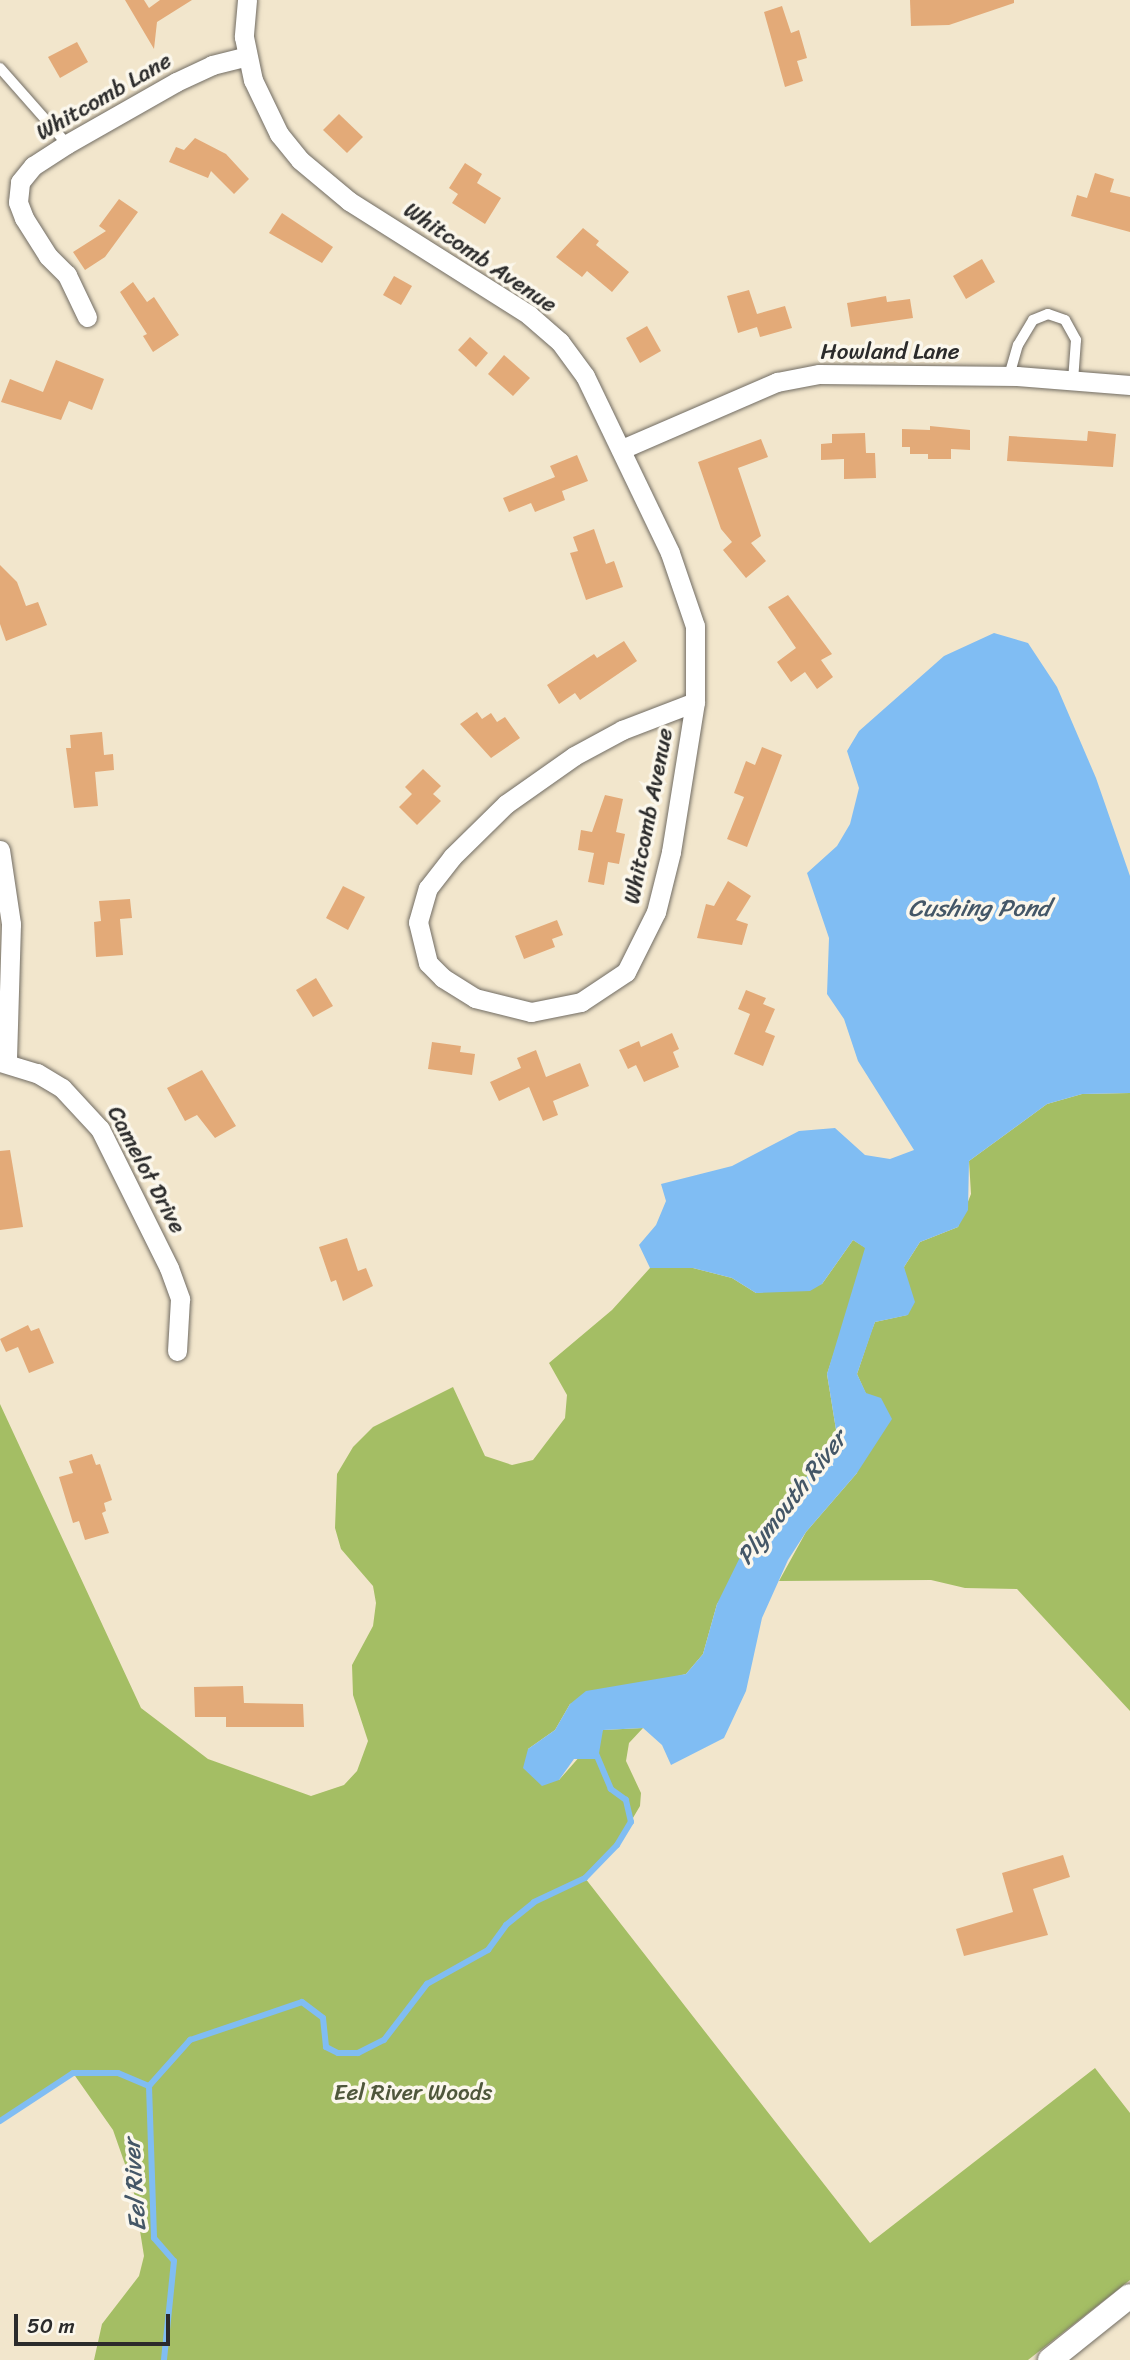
<!DOCTYPE html>
<html>
<head>
<meta charset="utf-8">
<style>
	body { margin:0 }
	#map { position:relative; width:1130px; height:2360px; overflow:hidden; background:#f2e6cc; font-family:Sriracha,sans-serif }
	div>[style] { position:absolute }
	[style*='--x'] { left:calc(var(--x)*1px); top:calc(var(--y)*1px); width:calc(var(--w)*1px); rotate:calc(var(--a)*1deg) }
	.green>* { inset:0; background:#a4be64 }
	.water>* { inset:0; background:#80bdf3 }
	.stream>* { height:6px; margin:-3px; padding:0 3px; transform-origin:3px; border-radius:3px; background:#80bdf3 }
	.building>* { inset:0; background:#e3aa78 }
	.roads { filter:drop-shadow(0 0 2px #716c63) drop-shadow(0 0 2px #716c63) }
	.service>* { height:10px; margin:-5px; padding:0 5px; transform-origin:5px; border-radius:5px; background:#fff }
	.minor>* { height:19px; margin:-9.5px; padding:0 9.5px; transform-origin:9.5px; border-radius:9.5px; background:#fff }
	.tertiary>* { height:24px; margin:-12px; padding:0 12px; transform-origin:12px; border-radius:12px; background:#fff }
	span { translate:-50% -50%; white-space:nowrap; text-align:center; line-height:1.15; -webkit-text-stroke:7px #fbf7ec; paint-order:stroke }
	.street-label { font-size:23px; color:#2b2b2b }
	.park-label { font-size:23px; color:#4f573c }
	.water-label { font-size:24px; color:#445767; font-style:italic }
	.scale { position:absolute; left:14px; top:2314px; width:156px; height:32px; box-sizing:border-box; border:4px solid #2b2b2b; border-top:0; padding-left:9px; font-size:21px; line-height:24px; white-space:nowrap; color:#2b2b2b; -webkit-text-stroke:5px #fbf7ec; paint-order:stroke }
</style>
</head>
<body>
<div id="map">
	<div class="green">
		<div style="clip-path:polygon(1130px 1093px,1130px 1711px,1017px 1589px,965px 1588px,931px 1580px,779px 1581px,806px 1532px,857px 1473px,866px 1394px,857px 1374px,871px 1332px,875px 1322px,907px 1315px,904px 1267px,920px 1242px,958px 1227px,971px 1194px,969px 1161px,1047px 1104px,1082px 1094px)"></div>
		<div style="clip-path:polygon(853px 1240px,866px 1248px,860px 1275px,827px 1374px,838px 1442px,717px 1604px,703px 1654px,686px 1674px,570px 1704px,555px 1730px,528px 1749px,559px 1780px,603px 1730px,643px 1728px,629px 1743px,626px 1761px,641px 1793px,640px 1806px,617px 1845px,585px 1878px,870px 2243px,1095px 2068px,1130px 2113px,1130px 2280px,1028px 2360px,94px 2360px,102px 2324px,139px 2276px,144px 2256px,133px 2187px,113px 2130px,73px 2073px,0 2121px,0 1404px,141px 1708px,208px 1759px,311px 1796px,344px 1785px,357px 1771px,368px 1741px,353px 1695px,352px 1665px,373px 1626px,376px 1603px,373px 1586px,341px 1549px,335px 1528px,337px 1474px,353px 1447px,373px 1427px,453px 1387px,485px 1456px,512px 1465px,533px 1460px,565px 1418px,567px 1395px,549px 1363px,612px 1310px,650px 1268px,693px 1268px,732px 1278px,756px 1293px,822px 1284px)"></div>
	</div>
	<div class="water">
		<div style="clip-path:polygon(994px 633px,1028px 643px,1057px 687px,1096px 778px,1130px 876px,1130px 1093px,1082px 1094px,1047px 1104px,969px 1161px,968px 1210px,958px 1227px,920px 1242px,904px 1267px,915px 1302px,908px 1315px,875px 1322px,857px 1374px,866px 1393px,881px 1398px,892px 1419px,857px 1473px,806px 1532px,788px 1560px,762px 1618px,746px 1691px,724px 1738px,671px 1765px,662px 1745px,643px 1728px,603px 1730px,598px 1759px,574px 1759px,559px 1780px,542px 1786px,523px 1768px,528px 1749px,555px 1730px,570px 1704px,586px 1691px,686px 1674px,703px 1654px,717px 1604px,748px 1541px,838px 1442px,827px 1374px,865px 1248px,853px 1240px,822px 1284px,810px 1291px,756px 1293px,732px 1278px,693px 1268px,650px 1268px,639px 1245px,656px 1225px,666px 1201px,661px 1184px,732px 1166px,799px 1131px,835px 1128px,865px 1155px,890px 1159px,914px 1150px,858px 1061px,844px 1019px,827px 994px,829px 938px,807px 873px,837px 846px,850px 824px,859px 788px,847px 751px,859px 731px,944px 656px)"></div>
	</div>
	<div class="stream">
		<div style="--x:149;--y:2086;--w:152;--a:88.1"></div>
		<div style="--x:154;--y:2238;--w:30;--a:49"></div>
		<div style="--x:174;--y:2261;--w:100;--a:95.8"></div>
		<div style="--x:0;--y:2121;--w:87;--a:-33.3"></div>
		<div style="--x:73;--y:2073;--w:45;--a:0"></div>
		<div style="--x:118;--y:2073;--w:34;--a:23"></div>
		<div style="--x:149;--y:2086;--w:62;--a:-48.3"></div>
		<div style="--x:190;--y:2040;--w:118;--a:-18.7"></div>
		<div style="--x:302;--y:2002;--w:26;--a:37"></div>
		<div style="--x:323;--y:2018;--w:29;--a:84"></div>
		<div style="--x:326;--y:2047;--w:13;--a:27"></div>
		<div style="--x:338;--y:2053;--w:20;--a:0"></div>
		<div style="--x:358;--y:2053;--w:29;--a:-27"></div>
		<div style="--x:384;--y:2040;--w:71;--a:-52.5"></div>
		<div style="--x:427;--y:1984;--w:70;--a:-29.1"></div>
		<div style="--x:488;--y:1950;--w:31;--a:-54"></div>
		<div style="--x:506;--y:1925;--w:36;--a:-39"></div>
		<div style="--x:534;--y:1902;--w:56;--a:-25.2"></div>
		<div style="--x:585;--y:1878;--w:46;--a:-45.9"></div>
		<div style="--x:617;--y:1845;--w:27;--a:-59"></div>
		<div style="--x:631;--y:1822;--w:23;--a:-103"></div>
		<div style="--x:626;--y:1800;--w:19;--a:-144"></div>
		<div style="--x:611;--y:1789;--w:38;--a:-113"></div>
	</div>
	<div class="building">
		<div style="clip-path:polygon(125px 0,144px 0,149px 8px,160px 0,192px 0,157px 22px,154px 49px)"></div>
		<div style="clip-path:polygon(910px 0,1014px 0,1014px 3px,949px 25px,911px 26px)"></div>
		<div style="clip-path:polygon(782px 6px,791px 33px,799px 30px,807px 58px,797px 61px,803px 81px,785px 87px,764px 12px)"></div>
		<div style="clip-path:polygon(77px 42px,88px 62px,60px 78px,48px 57px)"></div>
		<div style="clip-path:polygon(339px 114px,363px 137px,347px 153px,323px 130px)"></div>
		<div style="clip-path:polygon(195px 138px,226px 154px,249px 179px,234px 194px,211px 171px,208px 178px,169px 162px,176px 147px,184px 150px)"></div>
		<div style="clip-path:polygon(465px 163px,482px 174px,477px 183px,501px 198px,485px 224px,452px 203px,458px 194px,449px 188px)"></div>
		<div style="clip-path:polygon(1095px 173px,1114px 179px,1110px 192px,1130px 197px,1130px 232px,1071px 216px,1077px 195px,1087px 198px)"></div>
		<div style="clip-path:polygon(119px 199px,138px 212px,105px 257px,85px 270px,73px 252px,106px 231px,99px 226px)"></div>
		<div style="clip-path:polygon(282px 213px,333px 247px,322px 263px,269px 233px)"></div>
		<div style="clip-path:polygon(583px 228px,599px 241px,596px 245px,629px 272px,612px 292px,587px 271px,582px 277px,556px 257px)"></div>
		<div style="clip-path:polygon(982px 259px,995px 282px,966px 299px,953px 276px)"></div>
		<div style="clip-path:polygon(394px 276px,412px 286px,401px 305px,383px 295px)"></div>
		<div style="clip-path:polygon(133px 282px,147px 302px,154px 297px,179px 335px,153px 352px,143px 336px,147px 334px,120px 292px)"></div>
		<div style="clip-path:polygon(749px 290px,757px 314px,785px 306px,792px 328px,760px 337px,757px 327px,738px 333px,727px 296px)"></div>
		<div style="clip-path:polygon(886px 296px,887px 302px,910px 299px,913px 318px,851px 327px,847px 303px)"></div>
		<div style="clip-path:polygon(647px 326px,661px 351px,640px 363px,626px 338px)"></div>
		<div style="clip-path:polygon(470px 337px,488px 353px,476px 367px,458px 350px)"></div>
		<div style="clip-path:polygon(504px 355px,530px 378px,513px 396px,488px 374px)"></div>
		<div style="clip-path:polygon(56px 360px,104px 379px,92px 410px,69px 401px,61px 420px,1px 402px,10px 379px,43px 392px)"></div>
		<div style="clip-path:polygon(930px 426px,970px 430px,970px 450px,951px 449px,951px 459px,928px 459px,928px 454px,910px 454px,910px 447px,902px 447px,902px 429px,930px 430px)"></div>
		<div style="clip-path:polygon(1088px 431px,1116px 434px,1113px 467px,1007px 461px,1009px 436px,1087px 441px)"></div>
		<div style="clip-path:polygon(865px 433px,866px 453px,875px 453px,876px 478px,844px 479px,844px 459px,821px 460px,821px 444px,832px 443px,832px 434px)"></div>
		<div style="clip-path:polygon(761px 439px,768px 457px,738px 468px,761px 536px,751px 543px,766px 561px,746px 578px,723px 550px,732px 542px,721px 529px,698px 462px)"></div>
		<div style="clip-path:polygon(577px 455px,588px 481px,562px 491px,565px 500px,535px 512px,531px 503px,509px 512px,503px 498px,555px 477px,550px 466px)"></div>
		<div style="clip-path:polygon(594px 529px,606px 564px,614px 561px,623px 587px,586px 600px,570px 553px,578px 551px,573px 537px)"></div>
		<div style="clip-path:polygon(0 565px,17px 582px,26px 606px,38px 602px,47px 625px,6px 641px,0 624px)"></div>
		<div style="clip-path:polygon(788px 595px,832px 654px,821px 660px,833px 677px,817px 689px,805px 672px,791px 682px,777px 662px,796px 648px,768px 607px)"></div>
		<div style="clip-path:polygon(624px 641px,637px 661px,580px 700px,575px 693px,559px 704px,547px 685px,594px 654px,597px 658px)"></div>
		<div style="clip-path:polygon(477px 712px,482px 719px,491px 713px,497px 722px,505px 717px,520px 738px,491px 758px,460px 724px)"></div>
		<div style="clip-path:polygon(102px 732px,104px 755px,113px 754px,114px 770px,95px 772px,98px 806px,74px 808px,66px 748px,71px 748px,70px 735px)"></div>
		<div style="clip-path:polygon(762px 747px,782px 755px,747px 847px,727px 839px,744px 797px,734px 793px,746px 761px,755px 765px)"></div>
		<div style="clip-path:polygon(423px 769px,441px 786px,433px 794px,441px 801px,417px 825px,399px 807px,412px 794px,405px 787px)"></div>
		<div style="clip-path:polygon(605px 795px,623px 799px,616px 832px,625px 834px,619px 864px,608px 862px,604px 885px,588px 882px,594px 853px,578px 850px,581px 830px,592px 832px)"></div>
		<div style="clip-path:polygon(728px 881px,751px 896px,736px 920px,748px 924px,742px 945px,697px 938px,706px 904px,714px 906px)"></div>
		<div style="clip-path:polygon(343px 886px,365px 897px,348px 930px,326px 918px)"></div>
		<div style="clip-path:polygon(130px 899px,132px 918px,120px 919px,123px 955px,96px 957px,94px 922px,101px 921px,99px 901px)"></div>
		<div style="clip-path:polygon(557px 920px,563px 935px,552px 939px,555px 947px,524px 959px,515px 936px)"></div>
		<div style="clip-path:polygon(316px 978px,333px 1006px,313px 1017px,296px 990px)"></div>
		<div style="clip-path:polygon(746px 990px,766px 998px,763px 1004px,775px 1009px,765px 1032px,775px 1036px,763px 1066px,734px 1054px,750px 1014px,738px 1009px)"></div>
		<div style="clip-path:polygon(672px 1033px,679px 1049px,673px 1052px,679px 1067px,644px 1082px,636px 1065px,628px 1069px,619px 1050px,639px 1041px,641px 1047px)"></div>
		<div style="clip-path:polygon(432px 1042px,461px 1046px,460px 1052px,475px 1054px,472px 1075px,428px 1069px)"></div>
		<div style="clip-path:polygon(536px 1050px,546px 1077px,580px 1063px,589px 1086px,553px 1101px,558px 1115px,543px 1121px,529px 1087px,499px 1101px,490px 1082px,521px 1068px,517px 1058px)"></div>
		<div style="clip-path:polygon(202px 1070px,236px 1126px,215px 1138px,197px 1115px,185px 1121px,167px 1088px)"></div>
		<div style="clip-path:polygon(10px 1150px,23px 1227px,0 1230px,0 1151px)"></div>
		<div style="clip-path:polygon(347px 1238px,358px 1271px,366px 1268px,373px 1286px,343px 1301px,336px 1280px,331px 1282px,319px 1247px)"></div>
		<div style="clip-path:polygon(28px 1325px,31px 1331px,39px 1328px,54px 1363px,29px 1373px,18px 1347px,6px 1352px,0 1339px)"></div>
		<div style="clip-path:polygon(92px 1454px,96px 1465px,100px 1464px,112px 1500px,104px 1503px,106px 1511px,102px 1513px,109px 1533px,85px 1540px,79px 1521px,73px 1523px,59px 1477px,73px 1473px,69px 1461px)"></div>
		<div style="clip-path:polygon(243px 1686px,244px 1703px,303px 1704px,304px 1727px,226px 1727px,226px 1717px,195px 1717px,194px 1687px)"></div>
		<div style="clip-path:polygon(1063px 1855px,1070px 1877px,1033px 1889px,1048px 1935px,964px 1956px,956px 1929px,1013px 1912px,1002px 1873px)"></div>
	</div>
	<div class="roads">
		<div class="service">
			<div style="--x:0;--y:68;--w:101;--a:48.6"></div>
			<div style="--x:1009;--y:376;--w:32;--a:-74"></div>
			<div style="--x:1018;--y:345;--w:29;--a:-59"></div>
			<div style="--x:1033;--y:320;--w:16;--a:-22"></div>
			<div style="--x:1048;--y:314;--w:18;--a:19"></div>
			<div style="--x:1065;--y:320;--w:23;--a:61"></div>
			<div style="--x:1076;--y:340;--w:41;--a:94.2"></div>
		</div>
		<div class="minor">
			<div style="--x:247;--y:0;--w:37;--a:95"></div>
			<div style="--x:244;--y:37;--w:44;--a:78.2"></div>
			<div style="--x:253;--y:80;--w:60;--a:64.3"></div>
			<div style="--x:279;--y:134;--w:33;--a:51"></div>
			<div style="--x:300;--y:160;--w:64;--a:39.9"></div>
			<div style="--x:349;--y:201;--w:213;--a:32.3"></div>
			<div style="--x:529;--y:315;--w:41;--a:41.1"></div>
			<div style="--x:560;--y:342;--w:42;--a:53.7"></div>
			<div style="--x:585;--y:376;--w:196;--a:64.3"></div>
			<div style="--x:670;--y:553;--w:77;--a:71.1"></div>
			<div style="--x:695;--y:626;--w:76;--a:90"></div>
			<div style="--x:695;--y:702;--w:152;--a:99.1"></div>
			<div style="--x:671;--y:852;--w:62;--a:104"></div>
			<div style="--x:656;--y:912;--w:67;--a:116.6"></div>
			<div style="--x:626;--y:972;--w:54;--a:146.3"></div>
			<div style="--x:581;--y:1002;--w:51;--a:168.7"></div>
			<div style="--x:531;--y:1012;--w:58;--a:-166"></div>
			<div style="--x:475;--y:998;--w:38;--a:-148"></div>
			<div style="--x:443;--y:978;--w:21;--a:-135"></div>
			<div style="--x:428;--y:963;--w:42;--a:-103.7"></div>
			<div style="--x:418;--y:922;--w:35;--a:-74"></div>
			<div style="--x:428;--y:888;--w:39;--a:-52"></div>
			<div style="--x:452;--y:857;--w:76;--a:-44.5"></div>
			<div style="--x:506;--y:804;--w:83;--a:-35.2"></div>
			<div style="--x:574;--y:756;--w:55;--a:-28.4"></div>
			<div style="--x:622;--y:730;--w:78;--a:-21"></div>
			<div style="--x:87;--y:317;--w:47;--a:-115.5"></div>
			<div style="--x:67;--y:275;--w:27;--a:-135"></div>
			<div style="--x:48;--y:256;--w:45;--a:-122.3"></div>
			<div style="--x:24;--y:218;--w:17;--a:-111"></div>
			<div style="--x:18;--y:202;--w:20;--a:-84"></div>
			<div style="--x:20;--y:182;--w:21;--a:-51"></div>
			<div style="--x:33;--y:166;--w:40;--a:-32.9"></div>
			<div style="--x:67;--y:144;--w:125;--a:-29.6"></div>
			<div style="--x:176;--y:82;--w:40;--a:-25"></div>
			<div style="--x:212;--y:65;--w:36;--a:-14"></div>
			<div style="--x:622;--y:449;--w:169;--a:-23.4"></div>
			<div style="--x:777;--y:382;--w:43;--a:-10.8"></div>
			<div style="--x:819;--y:374;--w:198;--a:0.6"></div>
			<div style="--x:1017;--y:376;--w:113;--a:4.6"></div>
			<div style="--x:0;--y:850;--w:75;--a:81.5"></div>
			<div style="--x:11;--y:924;--w:138;--a:91.7"></div>
			<div style="--x:0;--y:1062;--w:39;--a:17"></div>
			<div style="--x:37;--y:1073;--w:29;--a:31"></div>
			<div style="--x:62;--y:1088;--w:56;--a:47.2"></div>
			<div style="--x:100;--y:1129;--w:155;--a:63.6"></div>
			<div style="--x:169;--y:1268;--w:33;--a:70"></div>
			<div style="--x:180;--y:1299;--w:52;--a:93.3"></div>
		</div>
		<div class="tertiary">
			<div style="--x:1050;--y:2360;--w:102;--a:-38.7"></div>
		</div>
	</div>
	<div class="street-label">
		<span style="left:104px;top:97px;rotate:-30deg">Whitcomb Lane</span>
		<span style="left:480px;top:258px;rotate:34deg">Whitcomb Avenue</span>
		<span style="left:890px;top:352px">Howland Lane</span>
		<span style="left:649px;top:816px;rotate:-79deg">Whitcomb Avenue</span>
		<span style="left:146px;top:1170px;rotate:62deg">Camelot Drive</span>
	</div>
	<div class="park-label">
		<span style="left:413px;top:2093px">Eel River Woods</span>
	</div>
	<div class="water-label">
		<span style="left:979px;top:909px">Cushing Pond</span>
		<span style="left:792px;top:1498px;rotate:-52deg">Plymouth River</span>
		<span style="left:135px;top:2185px;rotate:-94deg">Eel River</span>
	</div>
	<div class="scale">50 m</div>
</div>
</body>
</html>
